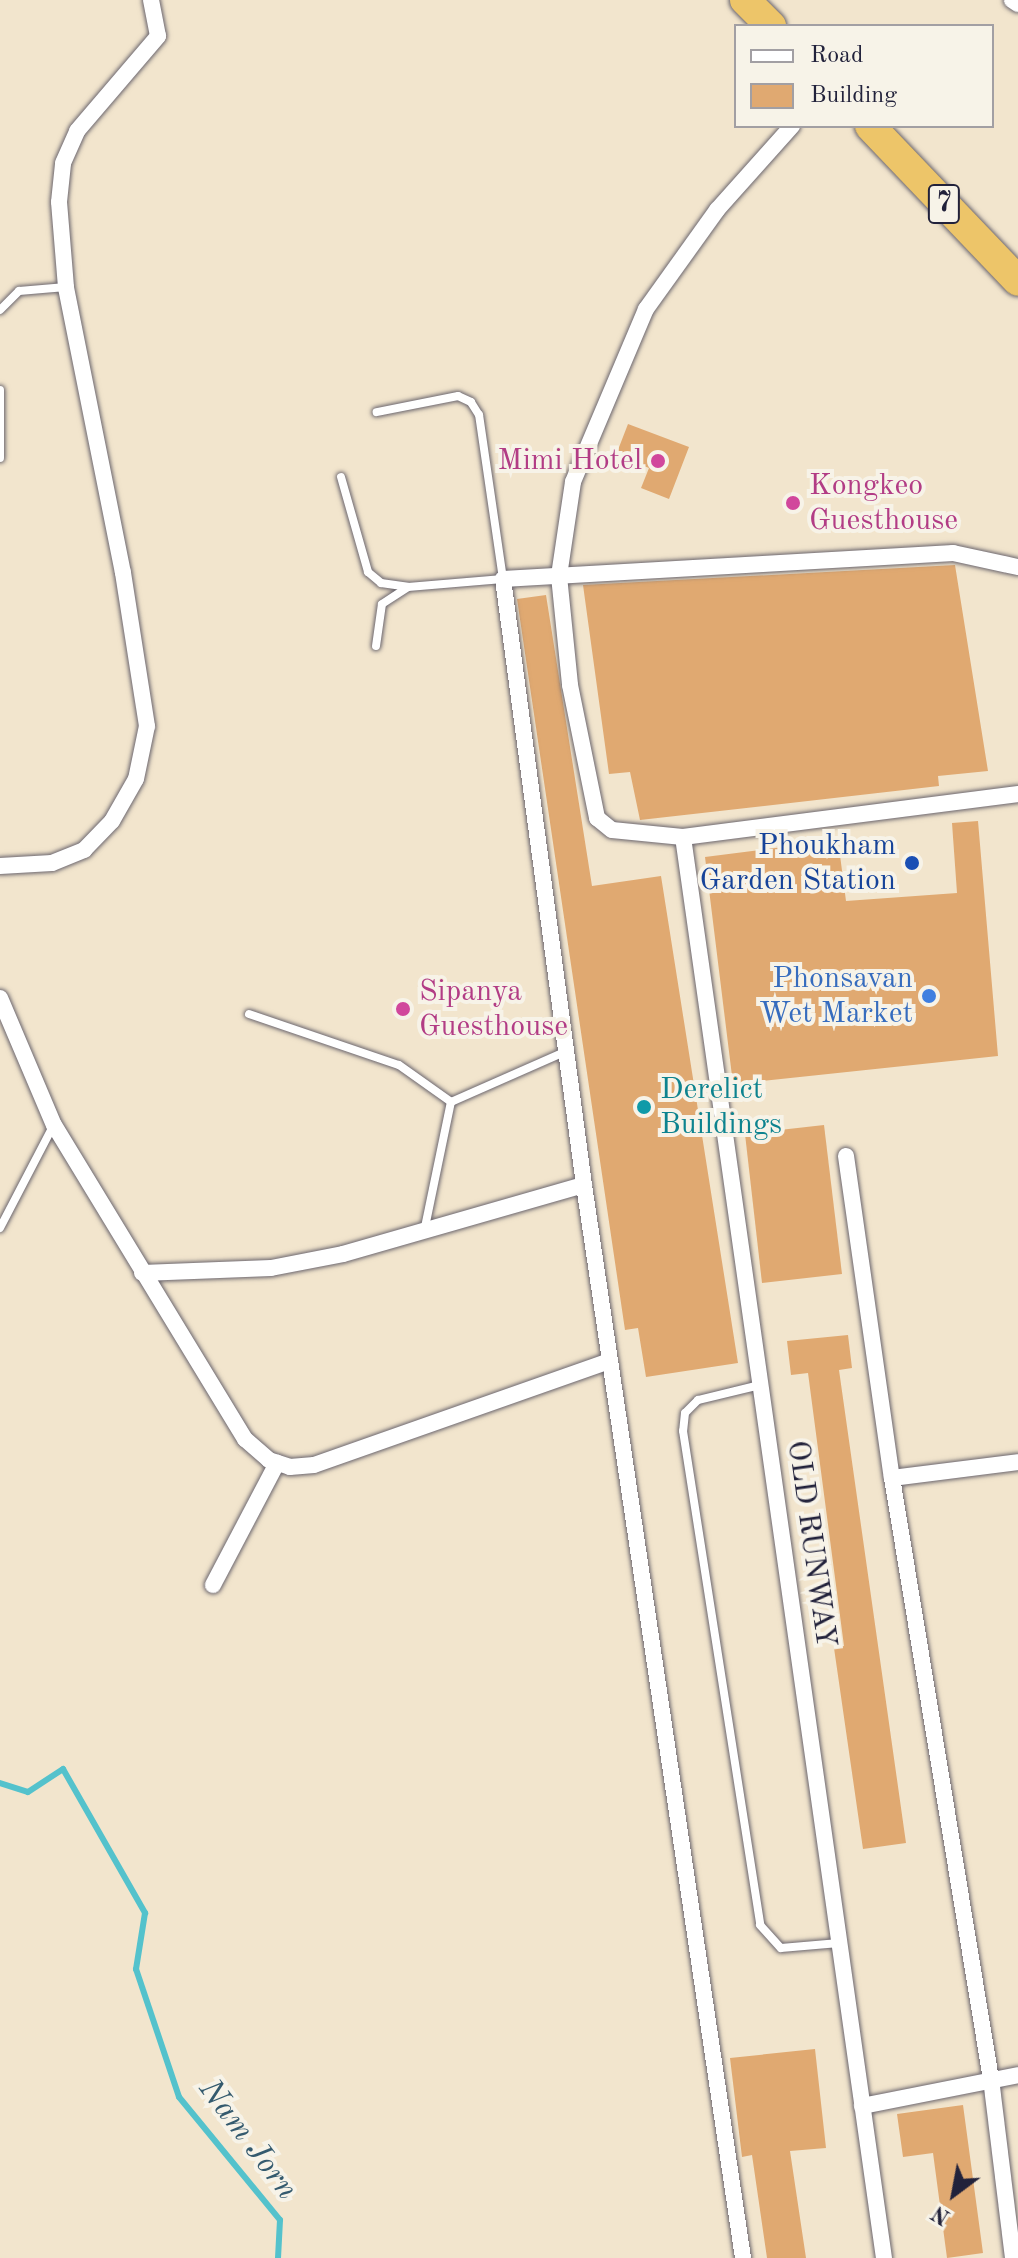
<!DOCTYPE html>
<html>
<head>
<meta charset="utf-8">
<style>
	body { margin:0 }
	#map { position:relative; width:1018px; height:2258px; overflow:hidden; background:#f2e5cd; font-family:"Old Standard TT",serif }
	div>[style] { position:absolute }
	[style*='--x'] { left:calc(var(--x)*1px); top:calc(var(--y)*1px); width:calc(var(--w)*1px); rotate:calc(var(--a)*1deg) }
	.stream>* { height:6px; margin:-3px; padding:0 3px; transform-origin:3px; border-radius:3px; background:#54c2cc }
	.building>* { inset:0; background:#e0a971 }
	.roads { filter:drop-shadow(0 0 2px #6b666e) drop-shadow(0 0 2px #6b666e) }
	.lane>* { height:8px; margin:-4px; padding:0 4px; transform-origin:4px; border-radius:4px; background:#fff }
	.street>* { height:16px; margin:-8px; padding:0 8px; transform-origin:8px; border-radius:8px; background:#fff }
	.highway>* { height:30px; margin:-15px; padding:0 15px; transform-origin:15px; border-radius:15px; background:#edc569 }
	.dots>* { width:22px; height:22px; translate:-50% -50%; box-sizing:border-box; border:4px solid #f7f3e8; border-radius:50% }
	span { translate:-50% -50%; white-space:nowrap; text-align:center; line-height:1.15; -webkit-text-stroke:8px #f7f3e8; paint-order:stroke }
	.shield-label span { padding:2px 6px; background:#f7f3e8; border:2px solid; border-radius:6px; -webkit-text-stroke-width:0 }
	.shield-label { font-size:28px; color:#22223b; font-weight:700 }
	.hotel-label { font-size:30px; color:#b23c85 }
	.right { translate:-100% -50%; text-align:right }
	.left { translate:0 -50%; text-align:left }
	.transit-label { font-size:30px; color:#164399 }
	.shop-label { font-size:30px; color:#366cbe }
	.culture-label { font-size:30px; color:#0d838f }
	.street-label { font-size:30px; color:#22223b }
	.water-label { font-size:32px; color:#345a6e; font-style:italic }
	.legend { position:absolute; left:734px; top:24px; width:260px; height:104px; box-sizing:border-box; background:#f7f3e8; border:2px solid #a29fa3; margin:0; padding:10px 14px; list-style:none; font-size:24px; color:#22223b }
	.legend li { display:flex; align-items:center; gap:16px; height:40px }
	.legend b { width:40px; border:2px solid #a29fa3 }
	.north { position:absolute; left:914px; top:2154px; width:80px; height:80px; -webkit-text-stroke:6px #f7f3e8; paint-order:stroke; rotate:212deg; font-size:22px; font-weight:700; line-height:32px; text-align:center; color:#22223b }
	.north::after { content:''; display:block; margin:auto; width:28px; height:36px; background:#22223b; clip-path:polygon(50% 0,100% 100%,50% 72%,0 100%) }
</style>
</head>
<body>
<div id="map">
	<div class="stream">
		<div style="--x:0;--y:1783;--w:29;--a:18"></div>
		<div style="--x:28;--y:1792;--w:42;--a:-33.3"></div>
		<div style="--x:63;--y:1769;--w:166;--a:60.3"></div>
		<div style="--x:145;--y:1913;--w:57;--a:99.1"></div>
		<div style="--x:136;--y:1969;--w:135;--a:71.4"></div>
		<div style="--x:179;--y:2097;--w:159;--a:50.6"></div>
		<div style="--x:280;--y:2220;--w:38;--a:93"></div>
	</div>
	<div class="building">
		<div style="clip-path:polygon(628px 424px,689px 447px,669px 499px,641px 488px,649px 468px,616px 455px)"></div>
		<div style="clip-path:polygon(955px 565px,988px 771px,938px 776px,939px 786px,640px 820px,630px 772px,609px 774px,583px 585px)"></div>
		<div style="clip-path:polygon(546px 595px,592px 886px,661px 876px,738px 1363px,646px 1377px,638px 1328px,625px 1330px,517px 599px)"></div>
		<div style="clip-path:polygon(978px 821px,998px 1056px,733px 1084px,705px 857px,838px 840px,846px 901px,957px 893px,952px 823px)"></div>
		<div style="clip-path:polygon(824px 1125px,842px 1274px,762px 1283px,745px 1134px)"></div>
		<div style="clip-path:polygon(848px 1335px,852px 1368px,839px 1370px,906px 1843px,863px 1849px,834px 1648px,844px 1646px,808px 1373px,791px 1375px,787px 1341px)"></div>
		<div style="clip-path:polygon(815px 2049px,826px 2148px,790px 2151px,806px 2258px,767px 2258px,752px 2155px,742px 2157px,730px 2058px)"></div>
		<div style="clip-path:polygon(963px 2105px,983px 2253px,947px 2258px,933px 2153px,903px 2157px,897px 2114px)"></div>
	</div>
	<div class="roads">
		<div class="lane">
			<div style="--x:0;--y:310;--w:27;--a:-45"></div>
			<div style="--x:19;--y:291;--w:47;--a:-4.9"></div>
			<div style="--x:0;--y:390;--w:68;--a:90"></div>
			<div style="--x:341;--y:477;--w:99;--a:74.1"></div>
			<div style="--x:368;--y:572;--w:17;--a:40"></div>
			<div style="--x:381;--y:583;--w:27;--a:8"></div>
			<div style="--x:408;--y:587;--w:95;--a:-4.8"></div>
			<div style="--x:503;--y:579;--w:166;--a:-98.3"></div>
			<div style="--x:479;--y:415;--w:15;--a:-122"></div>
			<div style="--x:471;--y:402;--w:14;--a:-155"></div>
			<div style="--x:458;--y:396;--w:83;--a:168.8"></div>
			<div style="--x:376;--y:646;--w:42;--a:-81.9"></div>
			<div style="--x:382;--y:604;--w:30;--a:-33"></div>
			<div style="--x:249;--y:1014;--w:158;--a:18.8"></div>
			<div style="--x:399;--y:1065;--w:64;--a:35.4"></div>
			<div style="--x:0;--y:1228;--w:115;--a:-62.5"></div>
			<div style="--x:424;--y:1232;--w:133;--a:-78.3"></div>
			<div style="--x:451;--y:1102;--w:129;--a:-23.8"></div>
			<div style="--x:760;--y:1385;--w:64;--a:166.4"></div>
			<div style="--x:698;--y:1400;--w:18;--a:135"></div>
			<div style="--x:685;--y:1413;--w:18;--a:96"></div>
			<div style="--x:683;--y:1431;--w:500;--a:81.1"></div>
			<div style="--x:760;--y:1925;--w:31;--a:48"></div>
			<div style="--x:781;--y:1948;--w:58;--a:-4.9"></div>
		</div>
		<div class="street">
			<div style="--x:1012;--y:0;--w:7;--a:34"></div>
			<div style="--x:792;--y:126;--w:113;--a:131.8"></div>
			<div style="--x:717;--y:210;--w:122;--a:125.6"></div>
			<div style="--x:646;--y:309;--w:188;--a:112.9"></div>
			<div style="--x:573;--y:482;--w:95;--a:98.5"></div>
			<div style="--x:559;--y:576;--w:110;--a:84.2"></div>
			<div style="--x:570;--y:685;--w:136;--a:78.5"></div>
			<div style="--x:597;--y:818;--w:19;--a:39"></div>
			<div style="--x:612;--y:830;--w:71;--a:5.6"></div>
			<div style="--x:683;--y:837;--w:338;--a:-7.3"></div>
			<div style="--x:683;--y:837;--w:1435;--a:81.95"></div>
			<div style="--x:0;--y:866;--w:52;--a:-3.3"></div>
			<div style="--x:52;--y:863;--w:35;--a:-22"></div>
			<div style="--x:84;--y:850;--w:40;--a:-46"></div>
			<div style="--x:112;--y:821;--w:48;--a:-60.3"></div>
			<div style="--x:136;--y:779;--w:54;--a:-78.3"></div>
			<div style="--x:147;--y:726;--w:155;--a:-98.9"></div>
			<div style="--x:123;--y:573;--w:292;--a:-101.3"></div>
			<div style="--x:66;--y:287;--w:85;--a:-94.7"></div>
			<div style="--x:59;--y:202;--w:39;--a:-84"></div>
			<div style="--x:63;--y:163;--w:35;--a:-66"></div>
			<div style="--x:77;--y:131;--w:125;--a:-49.5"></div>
			<div style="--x:158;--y:36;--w:37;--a:-101"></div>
			<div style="--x:0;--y:998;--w:138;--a:67"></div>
			<div style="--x:54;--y:1125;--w:368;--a:58.7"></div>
			<div style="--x:245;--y:1439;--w:32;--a:41"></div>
			<div style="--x:269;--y:1460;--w:22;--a:18"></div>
			<div style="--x:290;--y:1467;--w:24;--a:-5"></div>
			<div style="--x:314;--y:1465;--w:314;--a:-19.4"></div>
			<div style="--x:846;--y:1156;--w:325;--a:81.9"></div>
			<div style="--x:892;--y:1478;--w:609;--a:80.65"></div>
			<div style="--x:991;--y:2079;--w:180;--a:83"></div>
			<div style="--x:142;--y:1273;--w:129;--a:-2.2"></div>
			<div style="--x:271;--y:1268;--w:73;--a:-11"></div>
			<div style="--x:343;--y:1254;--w:251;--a:-16"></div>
			<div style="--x:892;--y:1478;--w:127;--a:-7.2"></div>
			<div style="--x:213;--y:1585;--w:138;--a:-62.3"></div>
			<div style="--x:862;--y:2106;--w:159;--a:-11.2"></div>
			<div style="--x:743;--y:2258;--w:1085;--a:-98.43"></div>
			<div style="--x:584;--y:1185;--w:611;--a:-97.61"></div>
			<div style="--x:503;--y:579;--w:451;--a:-3.3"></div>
			<div style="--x:953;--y:553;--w:66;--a:12.2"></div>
		</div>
		<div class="highway">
			<div style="--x:745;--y:0;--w:37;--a:45"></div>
			<div style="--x:870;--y:126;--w:214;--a:46.3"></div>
		</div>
	</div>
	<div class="dots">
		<div style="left:658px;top:461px;background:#d1479c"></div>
		<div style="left:793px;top:503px;background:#d1479c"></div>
		<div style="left:912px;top:863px;background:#1a4fb4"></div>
		<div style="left:929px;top:996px;background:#3f7fe0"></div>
		<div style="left:403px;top:1009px;background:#d1479c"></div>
		<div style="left:644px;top:1107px;background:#0f9aa8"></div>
	</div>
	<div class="shield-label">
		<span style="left:944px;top:204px">7</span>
	</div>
	<div class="hotel-label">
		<span class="right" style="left:642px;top:461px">Mimi Hotel</span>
		<span class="left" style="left:809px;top:503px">Kongkeo<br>Guesthouse</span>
		<span class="left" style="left:419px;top:1009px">Sipanya<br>Guesthouse</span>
	</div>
	<div class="transit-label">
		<span class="right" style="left:896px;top:863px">Phoukham<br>Garden Station</span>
	</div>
	<div class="shop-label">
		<span class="right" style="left:913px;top:996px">Phonsavan<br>Wet Market</span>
	</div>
	<div class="culture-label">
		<span class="left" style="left:660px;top:1107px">Derelict<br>Buildings</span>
	</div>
	<div class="street-label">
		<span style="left:811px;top:1544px;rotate:82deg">OLD RUNWAY</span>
	</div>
	<div class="water-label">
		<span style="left:247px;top:2140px;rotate:53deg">Nam Jorn</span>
	</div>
	<ul class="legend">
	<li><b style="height:10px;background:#fff"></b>Road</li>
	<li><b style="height:22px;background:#e0a971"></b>Building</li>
	</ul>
	<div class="north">N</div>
</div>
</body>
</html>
